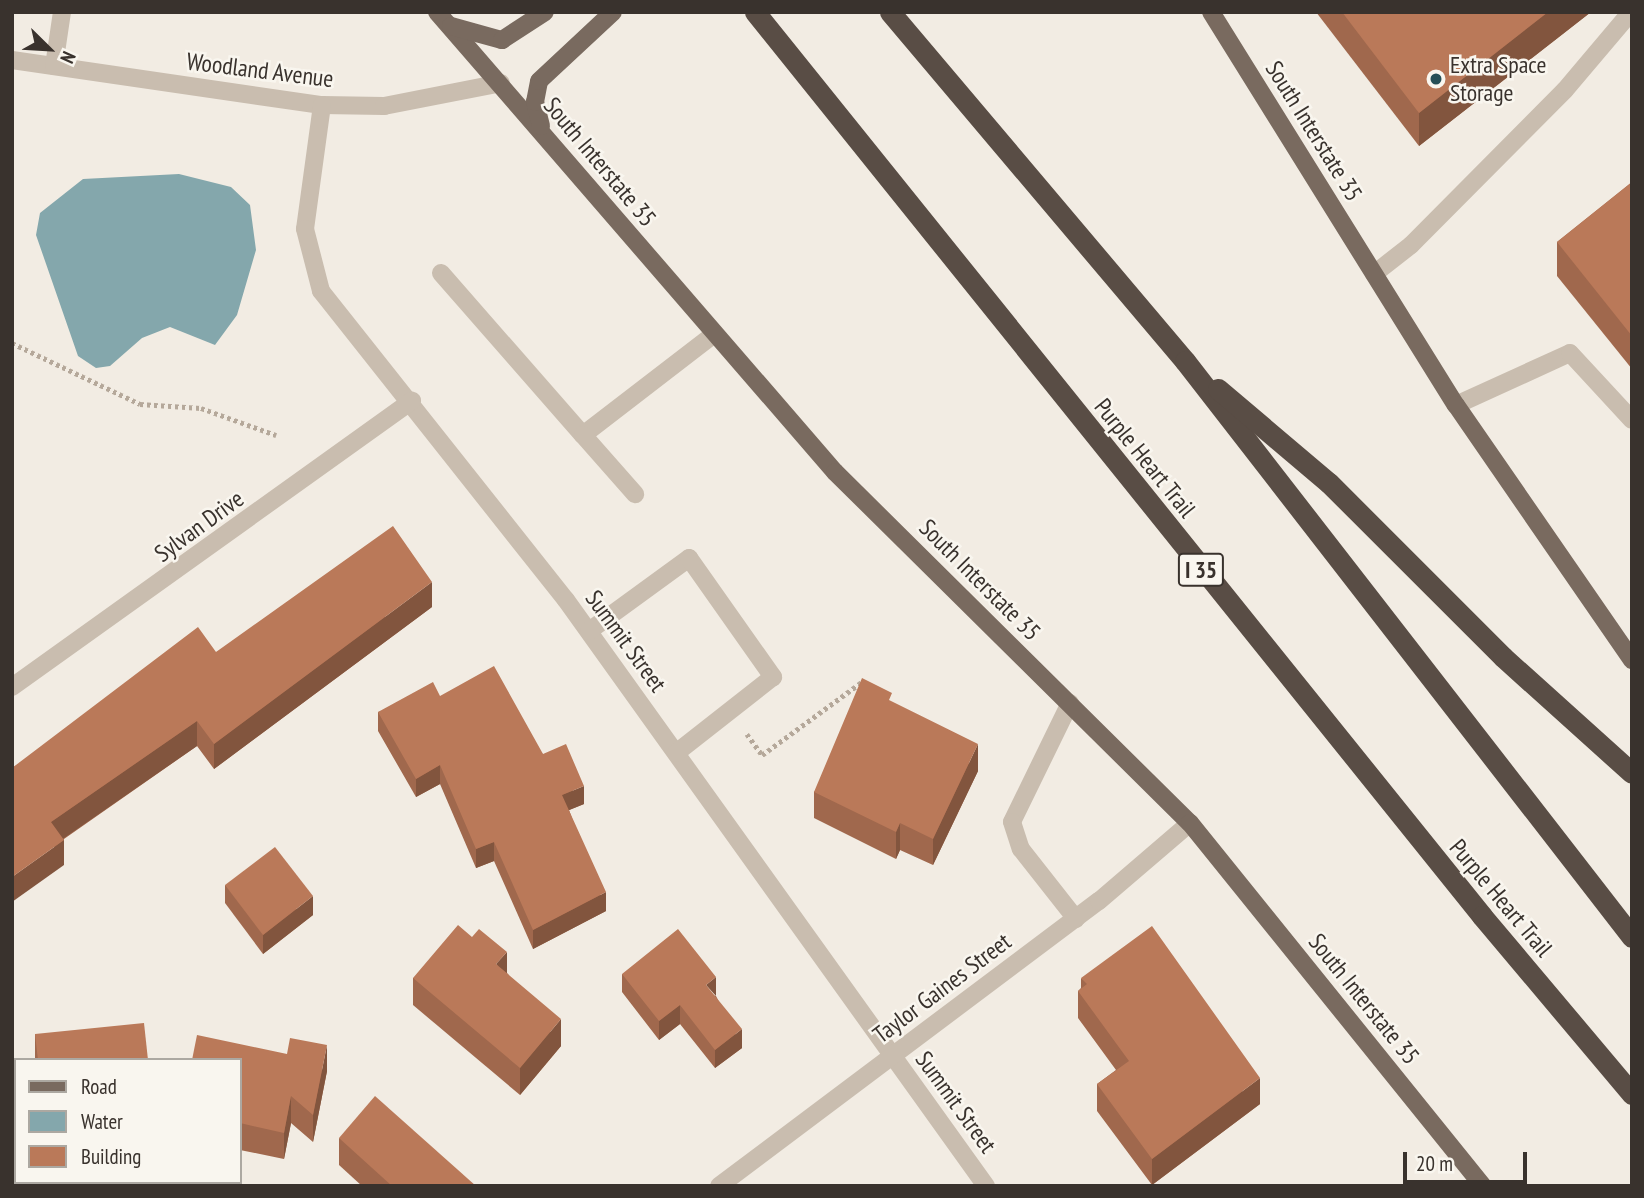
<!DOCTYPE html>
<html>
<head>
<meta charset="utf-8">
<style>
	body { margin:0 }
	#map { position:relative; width:1644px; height:1198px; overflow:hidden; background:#f2ece3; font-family:"PT Sans Narrow",sans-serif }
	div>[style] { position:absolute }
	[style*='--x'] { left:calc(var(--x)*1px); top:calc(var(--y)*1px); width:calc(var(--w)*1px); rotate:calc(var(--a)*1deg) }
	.water>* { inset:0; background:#84a7ac }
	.path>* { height:4.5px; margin-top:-2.25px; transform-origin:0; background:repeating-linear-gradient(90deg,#b5a89a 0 3.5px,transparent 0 7px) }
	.minor>* { height:18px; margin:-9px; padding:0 9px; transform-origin:9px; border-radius:9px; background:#c9bdaf }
	.major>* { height:18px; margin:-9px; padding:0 9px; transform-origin:9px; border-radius:9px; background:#796a5f }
	.highway>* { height:21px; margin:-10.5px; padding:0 10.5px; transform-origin:10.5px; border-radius:10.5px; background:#594d45 }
	.wall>* { inset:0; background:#a0684d }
	.shaded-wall>* { inset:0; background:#82553e }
	.building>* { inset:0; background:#ba7959 }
	.dots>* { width:19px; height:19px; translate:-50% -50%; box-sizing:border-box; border:4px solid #f9f6ef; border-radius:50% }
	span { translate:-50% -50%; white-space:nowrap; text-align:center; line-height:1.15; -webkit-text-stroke:5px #f9f6ef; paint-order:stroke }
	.shield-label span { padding:2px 5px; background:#f9f6ef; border:2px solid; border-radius:5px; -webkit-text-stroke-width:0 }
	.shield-label { font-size:23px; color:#39322d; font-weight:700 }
	.poi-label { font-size:24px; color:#39322d }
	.left { translate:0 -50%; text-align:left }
	.street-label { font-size:24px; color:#39322d }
	.frame { position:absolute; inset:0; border:14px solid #39322d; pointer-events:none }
	.legend { position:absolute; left:14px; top:1058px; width:228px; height:126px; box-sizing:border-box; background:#f9f6ef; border:2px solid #aca8a1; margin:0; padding:9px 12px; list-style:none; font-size:21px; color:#39322d }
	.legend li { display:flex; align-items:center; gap:14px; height:35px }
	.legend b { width:35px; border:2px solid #aca8a1 }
	.north { position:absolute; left:14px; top:14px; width:70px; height:70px; -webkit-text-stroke:5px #f9f6ef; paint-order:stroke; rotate:114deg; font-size:19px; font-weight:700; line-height:28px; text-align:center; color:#39322d }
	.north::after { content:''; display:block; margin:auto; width:24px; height:32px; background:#39322d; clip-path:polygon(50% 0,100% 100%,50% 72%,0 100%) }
	.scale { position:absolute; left:1403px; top:1152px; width:124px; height:32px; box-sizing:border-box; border:4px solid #39322d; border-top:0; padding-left:9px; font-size:21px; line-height:24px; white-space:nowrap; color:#39322d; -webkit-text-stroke:5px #f9f6ef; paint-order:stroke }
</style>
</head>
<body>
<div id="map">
	<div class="water">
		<div style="clip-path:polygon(179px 174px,231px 187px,250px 205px,256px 250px,237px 315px,215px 345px,170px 327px,142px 338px,110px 366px,96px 368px,78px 356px,36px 235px,40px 213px,83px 179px)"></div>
	</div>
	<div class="path">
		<div style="--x:12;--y:343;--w:142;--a:25.5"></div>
		<div style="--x:140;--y:404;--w:61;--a:3.8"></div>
		<div style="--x:201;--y:408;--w:80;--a:19.8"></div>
		<div style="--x:747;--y:734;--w:26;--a:54"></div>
		<div style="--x:762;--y:755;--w:125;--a:-36.2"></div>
	</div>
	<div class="minor">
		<div style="--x:12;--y:60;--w:313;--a:8.3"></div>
		<div style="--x:322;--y:105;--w:62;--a:0.9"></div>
		<div style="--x:384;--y:106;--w:119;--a:-11.1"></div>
		<div style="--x:54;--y:66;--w:55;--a:-81.6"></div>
		<div style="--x:322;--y:105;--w:125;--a:97.8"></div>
		<div style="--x:305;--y:229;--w:64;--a:75.5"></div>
		<div style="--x:321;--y:291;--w:394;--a:51.6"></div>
		<div style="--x:566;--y:600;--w:721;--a:54.37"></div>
		<div style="--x:441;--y:273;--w:215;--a:48.8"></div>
		<div style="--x:583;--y:435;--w:165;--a:-37.6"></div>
		<div style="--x:1374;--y:274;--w:47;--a:-38.1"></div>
		<div style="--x:1411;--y:245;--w:218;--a:-45.2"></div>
		<div style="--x:1565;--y:90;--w:102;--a:-49.8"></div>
		<div style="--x:1456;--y:405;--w:125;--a:-24.5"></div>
		<div style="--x:1570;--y:353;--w:91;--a:47.2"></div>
		<div style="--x:583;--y:435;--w:79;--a:48.6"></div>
		<div style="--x:589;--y:631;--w:124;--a:-36.1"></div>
		<div style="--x:689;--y:558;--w:146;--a:54.8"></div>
		<div style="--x:773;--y:677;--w:123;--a:141.9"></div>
		<div style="--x:12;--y:687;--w:492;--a:-35.6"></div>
		<div style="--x:1070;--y:703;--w:132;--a:116"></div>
		<div style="--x:1012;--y:822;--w:28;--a:72"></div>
		<div style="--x:1021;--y:849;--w:89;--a:51.8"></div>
		<div style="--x:719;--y:1186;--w:475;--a:-36.9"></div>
		<div style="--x:1099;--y:901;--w:120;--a:-40.6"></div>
	</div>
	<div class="major">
		<div style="--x:437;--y:12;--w:608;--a:49.13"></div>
		<div style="--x:835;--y:472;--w:499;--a:44.7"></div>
		<div style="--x:1190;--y:823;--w:466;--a:51.1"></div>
		<div style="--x:1211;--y:12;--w:463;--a:58.1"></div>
		<div style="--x:1456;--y:405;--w:310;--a:55.4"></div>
		<div style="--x:451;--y:26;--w:53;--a:15.4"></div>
		<div style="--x:502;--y:40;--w:51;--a:-33.1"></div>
		<div style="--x:541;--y:126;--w:25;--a:-104"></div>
		<div style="--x:535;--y:102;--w:21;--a:-79"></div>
		<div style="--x:539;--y:81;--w:101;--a:-43"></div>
	</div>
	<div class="highway">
		<div style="--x:755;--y:12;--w:1160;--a:51.19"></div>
		<div style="--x:1482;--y:916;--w:233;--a:49.9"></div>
		<div style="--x:890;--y:12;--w:457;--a:49.8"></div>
		<div style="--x:1185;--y:361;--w:729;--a:52.19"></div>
		<div style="--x:1218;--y:389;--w:145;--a:40.3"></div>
		<div style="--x:1329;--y:483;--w:246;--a:45"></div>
		<div style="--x:1503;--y:657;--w:173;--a:42"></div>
	</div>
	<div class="wall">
		<div style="clip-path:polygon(1316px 12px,1591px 12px,1419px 146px)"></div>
		<div style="clip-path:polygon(1632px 182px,1632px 369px,1557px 276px,1557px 242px)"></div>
		<div style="clip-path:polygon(432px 607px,214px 769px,197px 746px,64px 839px,64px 865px,12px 768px,216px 652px)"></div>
		<div style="clip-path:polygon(440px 696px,543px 754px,584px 804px,569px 810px,606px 911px,533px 949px,494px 861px,476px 868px,440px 784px,416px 797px,378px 731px,378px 712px)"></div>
		<div style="clip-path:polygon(892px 702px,978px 771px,933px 865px,900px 850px,896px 859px,814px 818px,814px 792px)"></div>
		<div style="clip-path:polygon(225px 885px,313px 915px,263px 954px,225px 903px)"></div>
		<div style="clip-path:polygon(507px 973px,561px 1046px,520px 1095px,413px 1005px,413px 978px)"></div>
		<div style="clip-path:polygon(622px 974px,716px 996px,742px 1048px,715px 1068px,680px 1024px,659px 1040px,622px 992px)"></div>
		<div style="clip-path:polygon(1081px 978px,1260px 1104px,1152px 1185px,1097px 1111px,1097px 1084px,1116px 1070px,1078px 1018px,1078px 991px,1081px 988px)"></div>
		<div style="clip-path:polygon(35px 1034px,148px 1060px,35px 1060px)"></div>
		<div style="clip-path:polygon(240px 1060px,327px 1071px,313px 1142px,291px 1123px,284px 1159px,240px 1150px)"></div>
		<div style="clip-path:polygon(339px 1138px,476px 1186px,362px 1186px,339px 1165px)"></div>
	</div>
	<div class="shaded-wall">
		<div style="clip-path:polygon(1548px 12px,1591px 12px,1419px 146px,1419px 113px)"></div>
		<div style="clip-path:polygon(432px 582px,432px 607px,214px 769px,214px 744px)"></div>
		<div style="clip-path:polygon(197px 721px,197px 746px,51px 847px,51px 822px)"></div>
		<div style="clip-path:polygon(978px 744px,978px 771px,933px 865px,933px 839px)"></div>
		<div style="clip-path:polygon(440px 765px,440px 784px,416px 797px,416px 779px)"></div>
		<div style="clip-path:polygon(584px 786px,584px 804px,562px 813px,562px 795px)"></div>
		<div style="clip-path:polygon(900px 823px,900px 850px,896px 859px,896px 832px)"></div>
		<div style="clip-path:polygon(64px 840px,64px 865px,12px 902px,12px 877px)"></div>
		<div style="clip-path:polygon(494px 842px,494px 861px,476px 868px,476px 849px)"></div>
		<div style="clip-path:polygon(606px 892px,606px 911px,533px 949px,533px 930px)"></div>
		<div style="clip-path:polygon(313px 896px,313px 915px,263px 954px,263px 935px)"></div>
		<div style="clip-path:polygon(507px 952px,507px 979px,496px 964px)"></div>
		<div style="clip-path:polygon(716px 977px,716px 996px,706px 985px)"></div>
		<div style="clip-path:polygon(680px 1005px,680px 1024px,659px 1040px,659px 1021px)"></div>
		<div style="clip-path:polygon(561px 1019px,561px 1046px,520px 1095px,520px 1068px)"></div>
		<div style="clip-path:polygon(742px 1029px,742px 1048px,715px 1068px,715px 1050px)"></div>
		<div style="clip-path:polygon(327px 1045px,327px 1071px,313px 1142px,313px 1115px)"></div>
		<div style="clip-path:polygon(1260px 1078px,1260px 1104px,1152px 1185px,1152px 1159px)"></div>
		<div style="clip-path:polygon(291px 1096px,291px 1123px,284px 1159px,284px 1133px)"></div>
		<div style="clip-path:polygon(15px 1139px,15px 1166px,12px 1168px,12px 1141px)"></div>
	</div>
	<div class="building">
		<div style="clip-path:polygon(1342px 12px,1548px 12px,1419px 113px)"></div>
		<div style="clip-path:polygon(1632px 182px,1632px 336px,1557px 242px)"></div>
		<div style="clip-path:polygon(393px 526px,432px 582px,214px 744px,197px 721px,51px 822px,64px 840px,12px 877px,12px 768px,198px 627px,216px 652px)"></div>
		<div style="clip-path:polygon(494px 666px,543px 754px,566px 744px,584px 786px,562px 795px,606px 892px,533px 930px,494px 842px,476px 849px,440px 765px,416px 779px,378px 712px,433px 682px,440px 696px)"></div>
		<div style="clip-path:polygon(862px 678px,892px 693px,889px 700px,978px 744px,933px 839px,900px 823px,896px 832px,814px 792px)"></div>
		<div style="clip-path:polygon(275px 847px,313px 896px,263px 935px,225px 885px)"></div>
		<div style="clip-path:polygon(458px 925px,472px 937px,479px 929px,507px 952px,496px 964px,561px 1019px,520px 1068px,413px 978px)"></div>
		<div style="clip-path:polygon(1152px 926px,1260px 1078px,1152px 1159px,1097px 1084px,1129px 1061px,1078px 991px,1087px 984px,1081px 978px)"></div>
		<div style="clip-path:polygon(678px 929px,716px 977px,706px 985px,742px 1029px,715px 1050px,680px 1005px,659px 1021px,622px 974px)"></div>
		<div style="clip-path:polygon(144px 1023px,148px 1060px,38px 1060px,35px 1034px)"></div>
		<div style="clip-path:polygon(197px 1035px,287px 1054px,290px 1038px,327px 1045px,313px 1115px,291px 1096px,284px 1133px,240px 1123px,240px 1060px,192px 1060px)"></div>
		<div style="clip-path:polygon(375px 1096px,476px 1186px,392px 1186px,339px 1138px)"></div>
	</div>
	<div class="dots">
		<div style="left:1436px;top:79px;background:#264f57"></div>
	</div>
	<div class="shield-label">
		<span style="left:1201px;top:570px">I 35</span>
	</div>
	<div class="poi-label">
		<span class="left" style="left:1450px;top:79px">Extra Space<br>Storage</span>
	</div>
	<div class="street-label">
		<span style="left:260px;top:70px;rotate:7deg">Woodland Avenue</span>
		<span style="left:1314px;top:131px;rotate:58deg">South Interstate 35</span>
		<span style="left:600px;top:162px;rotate:50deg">South Interstate 35</span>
		<span style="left:1145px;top:458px;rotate:51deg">Purple Heart Trail</span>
		<span style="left:199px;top:526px;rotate:-36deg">Sylvan Drive</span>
		<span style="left:980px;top:580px;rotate:45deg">South Interstate 35</span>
		<span style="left:626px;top:641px;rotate:54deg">Summit Street</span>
		<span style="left:1501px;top:898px;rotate:50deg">Purple Heart Trail</span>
		<span style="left:942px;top:988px;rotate:-37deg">Taylor Gaines Street</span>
		<span style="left:1364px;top:999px;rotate:51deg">South Interstate 35</span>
		<span style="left:956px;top:1102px;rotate:54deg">Summit Street</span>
	</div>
	<div class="frame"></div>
	<ul class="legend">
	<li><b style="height:9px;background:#796a5f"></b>Road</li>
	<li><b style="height:19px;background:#84a7ac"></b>Water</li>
	<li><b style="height:19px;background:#ba7959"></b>Building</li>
	</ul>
	<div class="north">N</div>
	<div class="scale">20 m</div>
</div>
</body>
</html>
